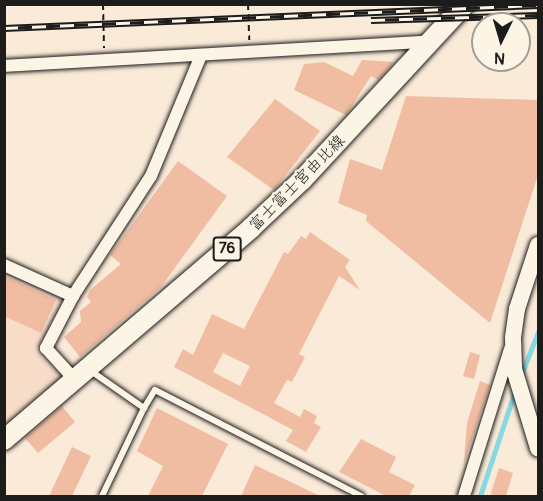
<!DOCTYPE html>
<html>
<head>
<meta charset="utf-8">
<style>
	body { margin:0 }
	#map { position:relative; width:543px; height:501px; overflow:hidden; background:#faead8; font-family:Pangolin,"Klee One",sans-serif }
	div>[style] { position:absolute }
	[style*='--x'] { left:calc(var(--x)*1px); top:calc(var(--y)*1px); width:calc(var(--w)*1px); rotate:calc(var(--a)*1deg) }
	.built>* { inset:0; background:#f7dcc8 }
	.stream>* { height:4.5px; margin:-2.25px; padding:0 2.25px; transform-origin:2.25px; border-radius:2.25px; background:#87d8e0 }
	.building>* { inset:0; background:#f0bda2 }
	.path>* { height:2px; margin-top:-1px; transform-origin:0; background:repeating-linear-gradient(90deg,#1c1c1c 0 6px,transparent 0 10.5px) }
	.roads { filter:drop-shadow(0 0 2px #1c1c1c) drop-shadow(0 0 2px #1c1c1c) }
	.lane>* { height:6px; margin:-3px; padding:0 3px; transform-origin:3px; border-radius:3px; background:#fcf5e5 }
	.street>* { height:12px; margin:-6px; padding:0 6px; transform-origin:6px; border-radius:6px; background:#fcf5e5 }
	.secondary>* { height:16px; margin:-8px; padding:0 8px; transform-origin:8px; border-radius:8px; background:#fcf5e5 }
	.primary>* { height:20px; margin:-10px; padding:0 10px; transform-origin:10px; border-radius:10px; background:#fcf5e5 }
	.rail>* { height:7px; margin-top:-3.5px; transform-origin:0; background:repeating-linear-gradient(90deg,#fcf5e5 0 14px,#1c1c1c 0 28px); box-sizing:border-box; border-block:2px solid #1c1c1c }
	span { translate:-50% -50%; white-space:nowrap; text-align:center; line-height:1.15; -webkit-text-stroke:4.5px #fcf5e5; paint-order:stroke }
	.shield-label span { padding:2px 4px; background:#fcf5e5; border:2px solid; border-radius:4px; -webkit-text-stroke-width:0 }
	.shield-label { font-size:15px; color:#1c1c1c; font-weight:700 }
	.street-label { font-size:16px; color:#1c1c1c }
	.frame { position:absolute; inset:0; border:6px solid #1c1c1c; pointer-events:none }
	.north { position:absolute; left:471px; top:12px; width:60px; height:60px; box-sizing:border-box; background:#fcf5e5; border:2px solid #a29e95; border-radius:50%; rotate:185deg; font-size:16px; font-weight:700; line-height:24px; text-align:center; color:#1c1c1c }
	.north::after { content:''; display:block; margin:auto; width:21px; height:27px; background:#1c1c1c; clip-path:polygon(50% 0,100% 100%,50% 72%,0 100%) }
</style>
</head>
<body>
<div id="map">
	<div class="built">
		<div style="clip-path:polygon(5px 272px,64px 298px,35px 352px,61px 377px,5px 426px)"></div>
	</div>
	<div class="stream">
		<div style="--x:521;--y:375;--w:46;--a:-68.4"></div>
		<div style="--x:480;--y:496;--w:111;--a:-71.6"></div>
	</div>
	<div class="building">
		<div style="clip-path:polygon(362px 60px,394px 62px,379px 80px,371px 76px,346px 115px,294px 90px,304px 64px,324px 62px,353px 76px)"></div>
		<div style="clip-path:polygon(406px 96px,538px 100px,538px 175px,490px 323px,366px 221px,367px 215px,338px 203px,350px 159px,382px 170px)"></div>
		<div style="clip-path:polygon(275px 99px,320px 131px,274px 190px,227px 157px)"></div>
		<div style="clip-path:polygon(178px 161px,227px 196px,161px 287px,80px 357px,64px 337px,81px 322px,80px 311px,91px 302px,87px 297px,90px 290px,121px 264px,110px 255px)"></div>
		<div style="clip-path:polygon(evenodd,310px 232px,350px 260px,345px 267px,360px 290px,339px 276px,299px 354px,305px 357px,292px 382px,287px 380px,274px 403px,300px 417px,304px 409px,317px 416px,314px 423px,321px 427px,306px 452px,286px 441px,293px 430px,174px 367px,183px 349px,193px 355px,212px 314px,244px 329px,284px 252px,288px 254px,301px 236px,306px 239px,310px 232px,223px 353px,250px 366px,240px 386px,213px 372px,223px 353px)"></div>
		<div style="clip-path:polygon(4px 276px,56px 300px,41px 333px,4px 316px)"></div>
		<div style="clip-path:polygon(470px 352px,480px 355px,474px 379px,463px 376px)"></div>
		<div style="clip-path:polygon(480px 381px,490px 385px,464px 463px,467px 423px)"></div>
		<div style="clip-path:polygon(62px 406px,75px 422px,38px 453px,25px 438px)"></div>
		<div style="clip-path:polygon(157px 408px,228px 444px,202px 496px,148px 496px,163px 466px,137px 451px)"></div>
		<div style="clip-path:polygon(361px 439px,396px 457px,389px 472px,415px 485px,409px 496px,386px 496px,339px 472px)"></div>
		<div style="clip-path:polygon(72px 447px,91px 456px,72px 496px,49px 496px)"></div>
		<div style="clip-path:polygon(255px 465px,320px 496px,241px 496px)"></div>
		<div style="clip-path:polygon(499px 468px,513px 473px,506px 496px,490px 496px)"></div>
	</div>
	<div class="path">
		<div style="--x:103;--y:4;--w:44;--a:88.7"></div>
		<div style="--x:248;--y:4;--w:36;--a:88"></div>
	</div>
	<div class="roads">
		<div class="lane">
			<div style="--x:91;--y:371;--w:65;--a:34.9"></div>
			<div style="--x:144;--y:408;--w:21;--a:-59"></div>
			<div style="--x:155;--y:390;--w:232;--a:27.2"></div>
			<div style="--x:102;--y:496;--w:98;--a:-64.5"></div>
		</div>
		<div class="street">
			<div style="--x:4;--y:66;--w:429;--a:-3.3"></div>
			<div style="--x:4;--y:265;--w:76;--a:24.2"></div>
			<div style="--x:73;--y:296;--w:59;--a:117.4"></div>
			<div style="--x:46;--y:348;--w:43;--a:47.8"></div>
			<div style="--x:73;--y:296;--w:143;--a:-57"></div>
			<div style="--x:151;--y:176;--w:131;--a:-67.5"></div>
			<div style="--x:464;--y:496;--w:154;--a:-72.6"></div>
		</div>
		<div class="secondary">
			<div style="--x:538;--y:245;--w:67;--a:108.2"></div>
			<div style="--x:517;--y:309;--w:29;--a:98"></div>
			<div style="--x:513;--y:338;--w:31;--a:88"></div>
			<div style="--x:514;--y:369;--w:83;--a:73.1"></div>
		</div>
		<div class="primary">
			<div style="--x:4;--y:440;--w:326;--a:-40.6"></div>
			<div style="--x:251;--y:228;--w:70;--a:-43.3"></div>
			<div style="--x:302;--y:180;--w:240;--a:-47.2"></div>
		</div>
	</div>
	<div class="rail">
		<div style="--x:371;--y:20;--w:167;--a:-1.7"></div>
		<div style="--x:4;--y:28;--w:534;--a:-2.47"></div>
	</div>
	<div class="shield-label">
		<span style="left:227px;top:249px">76</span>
	</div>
	<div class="street-label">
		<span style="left:297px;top:183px;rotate:-45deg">富士富士宮由比線</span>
	</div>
	<div class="frame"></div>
	<div class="north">N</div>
</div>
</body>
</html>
